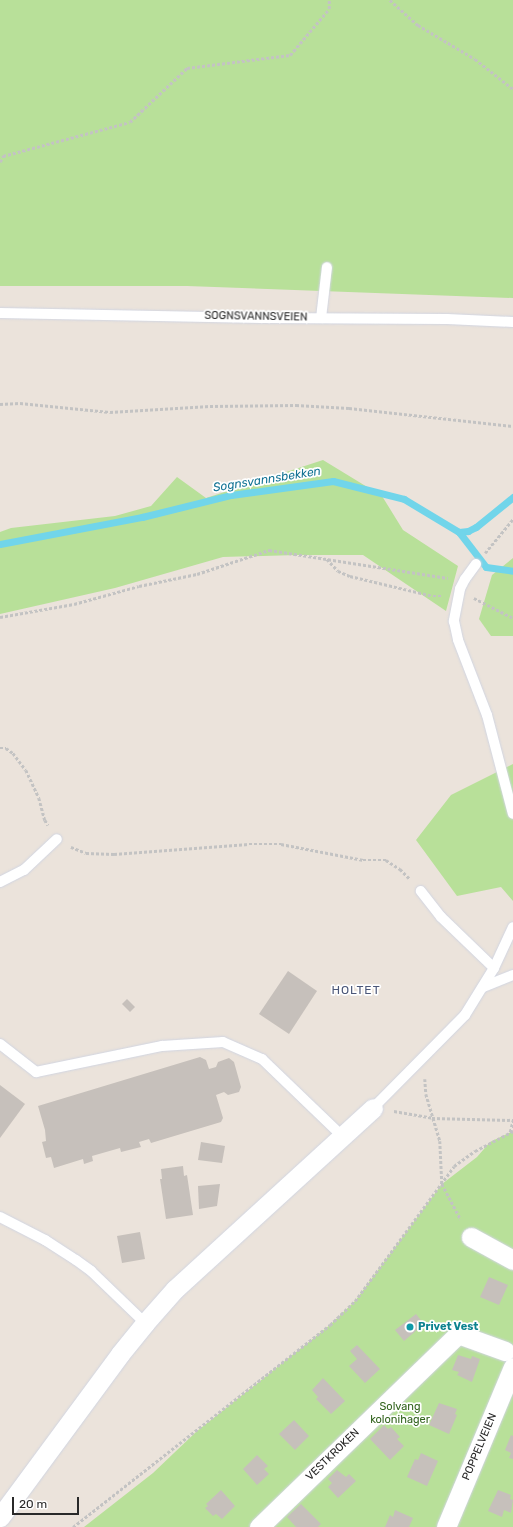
<!DOCTYPE html>
<html>
<head>
<meta charset="utf-8">
<style>
	body { margin:0 }
	#map { position:relative; width:513px; height:1527px; overflow:hidden; background:#ebe3db; font-family:Rubik,sans-serif }
	div>[style] { position:absolute }
	[style*='--x'] { left:calc(var(--x)*1px); top:calc(var(--y)*1px); width:calc(var(--w)*1px); rotate:calc(var(--a)*1deg) }
	.green>* { inset:0; background:#b8e099 }
	.stream>* { height:7px; margin:-3.5px; padding:0 3.5px; transform-origin:3.5px; border-radius:3.5px; background:#71d5ea }
	.building>* { inset:0; background:#c6c0bb }
	.path>* { height:2.5px; margin-top:-1.25px; transform-origin:0; background:repeating-linear-gradient(90deg,#c3c3c3 0 3px,transparent 0 5px) }
	.roads { filter:drop-shadow(0 0 1px #d1d5e1) drop-shadow(0 0 1px #d1d5e1) }
	.lane>* { height:10px; margin:-5px; padding:0 5px; transform-origin:5px; border-radius:5px; background:#fff }
	.street>* { height:19px; margin:-9.5px; padding:0 9.5px; transform-origin:9.5px; border-radius:9.5px; background:#fff }
	.dots>* { width:11px; height:11px; translate:-50% -50%; box-sizing:border-box; border:2px solid #fff; border-radius:50% }
	span { translate:-50% -50%; white-space:nowrap; text-align:center; line-height:1.15; -webkit-text-stroke:3.5px #fff; paint-order:stroke }
	.street-label { font-size:11px; color:#292929 }
	.culture-label { font-size:11px; color:#0d838f; font-weight:700 }
	.left { translate:0 -50%; text-align:left }
	.park-label { font-size:11px; color:#31631c }
	.water-label { font-size:12px; color:#127394; font-style:italic }
	.neighbourhood-label { font-size:12px; color:#4b5778; letter-spacing:1px }
	.scale { position:absolute; left:12px; top:1497px; width:67px; height:18px; box-sizing:border-box; border:2px solid #292929; border-top:0; padding-left:5px; font-size:12px; line-height:14px; white-space:nowrap; color:#292929; -webkit-text-stroke:3px #fff; paint-order:stroke }
</style>
</head>
<body>
<div id="map">
	<div class="green">
		<div style="clip-path:polygon(0 0,513px 0,513px 298px,187px 286px,0 286px)"></div>
		<div style="clip-path:polygon(323px 460px,382px 496px,403px 530px,458px 566px,446px 611px,363px 555px,297px 555px,223px 557px,115px 588px,0 614px,0 532px,11px 528px,115px 516px,151px 506px,177px 477px,206px 498px)"></div>
		<div style="clip-path:polygon(513px 558px,513px 636px,491px 636px,479px 619px,492px 575px)"></div>
		<div style="clip-path:polygon(513px 764px,513px 901px,501px 887px,457px 896px,416px 840px,451px 795px)"></div>
		<div style="clip-path:polygon(513px 1131px,513px 1527px,84px 1527px,153px 1473px,196px 1432px,330px 1325px,355px 1301px,442px 1184px,477px 1157px,490px 1142px)"></div>
	</div>
	<div class="stream">
		<div style="--x:459;--y:532;--w:9;--a:-6"></div>
		<div style="--x:468;--y:531;--w:9;--a:-27"></div>
		<div style="--x:476;--y:527;--w:48;--a:-39"></div>
		<div style="--x:0;--y:544;--w:145;--a:-10.8"></div>
		<div style="--x:142;--y:517;--w:92;--a:-13.9"></div>
		<div style="--x:231;--y:495;--w:103;--a:-7.8"></div>
		<div style="--x:333;--y:481;--w:73;--a:14.2"></div>
		<div style="--x:404;--y:499;--w:64;--a:31"></div>
		<div style="--x:459;--y:532;--w:44;--a:52.4"></div>
		<div style="--x:486;--y:567;--w:27;--a:8"></div>
	</div>
	<div class="building">
		<div style="clip-path:polygon(288px 971px,317px 991px,289px 1034px,259px 1014px)"></div>
		<div style="clip-path:polygon(127px 999px,135px 1007px,130px 1012px,122px 1004px)"></div>
		<div style="clip-path:polygon(200px 1057px,206px 1060px,209px 1069px,216px 1067px,218px 1062px,229px 1058px,234px 1062px,241px 1087px,239px 1092px,228px 1095px,224px 1092px,216px 1095px,223px 1118px,221px 1122px,151px 1143px,149px 1139px,139px 1142px,141px 1147px,121px 1152px,120px 1148px,92px 1156px,93px 1161px,84px 1164px,83px 1159px,54px 1168px,51px 1157px,46px 1158px,42px 1142px,46px 1141px,45px 1130px,38px 1106px)"></div>
		<div style="clip-path:polygon(0 1085px,25px 1104px,0 1138px)"></div>
		<div style="clip-path:polygon(201px 1142px,225px 1146px,222px 1163px,198px 1160px)"></div>
		<div style="clip-path:polygon(183px 1166px,184px 1176px,187px 1175px,193px 1215px,166px 1219px,160px 1179px,162px 1179px,161px 1169px)"></div>
		<div style="clip-path:polygon(220px 1184px,217px 1206px,199px 1209px,198px 1186px)"></div>
		<div style="clip-path:polygon(140px 1232px,145px 1259px,122px 1263px,117px 1236px)"></div>
		<div style="clip-path:polygon(489px 1277px,508px 1285px,499px 1305px,480px 1297px)"></div>
		<div style="clip-path:polygon(416px 1314px,424px 1324px,404px 1341px,395px 1330px)"></div>
		<div style="clip-path:polygon(357px 1345px,380px 1369px,365px 1383px,349px 1366px,357px 1359px,350px 1351px)"></div>
		<div style="clip-path:polygon(458px 1355px,471px 1359px,472px 1356px,480px 1359px,472px 1382px,457px 1375px,459px 1372px,452px 1370px)"></div>
		<div style="clip-path:polygon(323px 1378px,345px 1401px,331px 1414px,316px 1399px,318px 1397px,312px 1390px)"></div>
		<div style="clip-path:polygon(439px 1403px,457px 1409px,455px 1414px,457px 1415px,449px 1434px,429px 1425px)"></div>
		<div style="clip-path:polygon(294px 1420px,309px 1436px,295px 1450px,279px 1434px)"></div>
		<div style="clip-path:polygon(384px 1425px,388px 1429px,391px 1427px,400px 1437px,397px 1439px,404px 1446px,390px 1460px,370px 1439px)"></div>
		<div style="clip-path:polygon(511px 1435px,513px 1436px,513px 1459px,509px 1458px,511px 1453px,505px 1450px)"></div>
		<div style="clip-path:polygon(421px 1453px,438px 1461px,427px 1486px,407px 1477px,415px 1459px,418px 1460px)"></div>
		<div style="clip-path:polygon(257px 1455px,268px 1466px,264px 1469px,269px 1474px,257px 1485px,243px 1469px)"></div>
		<div style="clip-path:polygon(337px 1470px,346px 1477px,349px 1474px,356px 1481px,338px 1498px,328px 1487px,332px 1483px,328px 1479px)"></div>
		<div style="clip-path:polygon(221px 1490px,235px 1506px,222px 1519px,216px 1514px,213px 1516px,205px 1508px,208px 1506px,206px 1504px)"></div>
		<div style="clip-path:polygon(498px 1490px,511px 1495px,510px 1499px,513px 1500px,511px 1513px,504px 1510px,502px 1517px,488px 1511px)"></div>
		<div style="clip-path:polygon(301px 1504px,321px 1524px,318px 1527px,296px 1527px,287px 1517px)"></div>
		<div style="clip-path:polygon(395px 1510px,413px 1518px,409px 1527px,385px 1527px,390px 1515px,393px 1517px)"></div>
	</div>
	<div class="path">
		<div style="--x:390;--y:0;--w:38;--a:42"></div>
		<div style="--x:418;--y:25;--w:66;--a:30.8"></div>
		<div style="--x:475;--y:59;--w:48;--a:38.3"></div>
		<div style="--x:0;--y:162;--w:7;--a:-63"></div>
		<div style="--x:3;--y:156;--w:131;--a:-15"></div>
		<div style="--x:130;--y:122;--w:79;--a:-43.5"></div>
		<div style="--x:187;--y:68;--w:104;--a:-7.2"></div>
		<div style="--x:290;--y:55;--w:60;--a:-49.7"></div>
		<div style="--x:329;--y:9;--w:9;--a:-90"></div>
		<div style="--x:0;--y:404;--w:20;--a:-3"></div>
		<div style="--x:20;--y:403;--w:90;--a:5.7"></div>
		<div style="--x:110;--y:412;--w:100;--a:-3.4"></div>
		<div style="--x:210;--y:406;--w:86;--a:-0.7"></div>
		<div style="--x:296;--y:405;--w:53;--a:3.2"></div>
		<div style="--x:349;--y:408;--w:165;--a:6.3"></div>
		<div style="--x:485;--y:553;--w:44;--a:-50.5"></div>
		<div style="--x:327;--y:559;--w:16;--a:47"></div>
		<div style="--x:338;--y:571;--w:13;--a:23"></div>
		<div style="--x:350;--y:576;--w:85;--a:13.5"></div>
		<div style="--x:433;--y:596;--w:9;--a:0"></div>
		<div style="--x:474;--y:598;--w:44;--a:27.1"></div>
		<div style="--x:0;--y:617;--w:75;--a:-10"></div>
		<div style="--x:74;--y:604;--w:67;--a:-15.5"></div>
		<div style="--x:139;--y:586;--w:59;--a:-11.7"></div>
		<div style="--x:197;--y:574;--w:76;--a:-18.4"></div>
		<div style="--x:269;--y:550;--w:181;--a:8.9"></div>
		<div style="--x:0;--y:748;--w:6;--a:0"></div>
		<div style="--x:6;--y:748;--w:9;--a:36"></div>
		<div style="--x:13;--y:753;--w:21;--a:53"></div>
		<div style="--x:26;--y:770;--w:31;--a:65"></div>
		<div style="--x:39;--y:798;--w:23;--a:75"></div>
		<div style="--x:45;--y:820;--w:6;--a:59"></div>
		<div style="--x:71;--y:847;--w:16;--a:22"></div>
		<div style="--x:86;--y:853;--w:28;--a:2"></div>
		<div style="--x:114;--y:854;--w:135;--a:-4.2"></div>
		<div style="--x:249;--y:844;--w:32;--a:0"></div>
		<div style="--x:281;--y:844;--w:84;--a:11"></div>
		<div style="--x:363;--y:860;--w:23;--a:0"></div>
		<div style="--x:386;--y:860;--w:17;--a:33"></div>
		<div style="--x:400;--y:869;--w:14;--a:45"></div>
		<div style="--x:425;--y:1079;--w:15;--a:86"></div>
		<div style="--x:426;--y:1094;--w:49;--a:73.4"></div>
		<div style="--x:440;--y:1141;--w:43;--a:87.3"></div>
		<div style="--x:442;--y:1184;--w:40;--a:62"></div>
		<div style="--x:394;--y:1111;--w:39;--a:10"></div>
		<div style="--x:432;--y:1118;--w:81;--a:1.4"></div>
		<div style="--x:510;--y:1132;--w:12;--a:-76"></div>
		<div style="--x:73;--y:1527;--w:327;--a:-38.2"></div>
		<div style="--x:330;--y:1325;--w:35;--a:-44"></div>
		<div style="--x:355;--y:1301;--w:167;--a:-53.7"></div>
		<div style="--x:454;--y:1166;--w:26;--a:-36"></div>
		<div style="--x:475;--y:1151;--w:43;--a:-27.8"></div>
	</div>
	<div class="roads">
		<div class="lane">
			<div style="--x:0;--y:313;--w:261;--a:1.1"></div>
			<div style="--x:261;--y:318;--w:186;--a:0.3"></div>
			<div style="--x:447;--y:319;--w:66;--a:2.6"></div>
			<div style="--x:321;--y:318;--w:51;--a:-83.3"></div>
			<div style="--x:476;--y:564;--w:19;--a:126"></div>
			<div style="--x:465;--y:579;--w:11;--a:117"></div>
			<div style="--x:460;--y:589;--w:33;--a:101"></div>
			<div style="--x:454;--y:621;--w:19;--a:78"></div>
			<div style="--x:458;--y:640;--w:80;--a:68.9"></div>
			<div style="--x:487;--y:715;--w:102;--a:75.3"></div>
			<div style="--x:0;--y:882;--w:27;--a:-27"></div>
			<div style="--x:24;--y:870;--w:45;--a:-43.2"></div>
			<div style="--x:494;--y:968;--w:45;--a:-65.1"></div>
			<div style="--x:483;--y:987;--w:32;--a:-22"></div>
			<div style="--x:0;--y:1044;--w:46;--a:37.9"></div>
			<div style="--x:36;--y:1072;--w:129;--a:-11.7"></div>
			<div style="--x:162;--y:1046;--w:61;--a:-3.8"></div>
			<div style="--x:223;--y:1042;--w:43;--a:23.6"></div>
			<div style="--x:262;--y:1059;--w:111;--a:43.9"></div>
			<div style="--x:373;--y:1108;--w:131;--a:-45.3"></div>
			<div style="--x:465;--y:1015;--w:55;--a:-58.3"></div>
			<div style="--x:494;--y:968;--w:74;--a:-136.1"></div>
			<div style="--x:441;--y:917;--w:33;--a:-128"></div>
			<div style="--x:0;--y:1217;--w:51;--a:27.1"></div>
			<div style="--x:45;--y:1240;--w:37;--a:33"></div>
			<div style="--x:76;--y:1260;--w:19;--a:36"></div>
			<div style="--x:91;--y:1271;--w:75;--a:43.9"></div>
		</div>
		<div class="street">
			<div style="--x:471;--y:1237;--w:48;--a:28.7"></div>
			<div style="--x:0;--y:1517;--w:202;--a:-53.6"></div>
			<div style="--x:120;--y:1354;--w:40;--a:-51"></div>
			<div style="--x:145;--y:1323;--w:45;--a:-48.6"></div>
			<div style="--x:175;--y:1289;--w:268;--a:-42.4"></div>
			<div style="--x:259;--y:1527;--w:277;--a:-44.1"></div>
			<div style="--x:458;--y:1334;--w:50;--a:19.9"></div>
			<div style="--x:446;--y:1527;--w:173;--a:-67.3"></div>
		</div>
	</div>
	<div class="dots">
		<div style="left:410px;top:1327px;background:#0f9aa8"></div>
	</div>
	<div class="street-label">
		<span style="left:256px;top:317px;rotate:1deg">SOGNSVANNSVEIEN</span>
		<span style="left:480px;top:1447px;rotate:-67deg">POPPELVEIEN</span>
		<span style="left:333px;top:1455px;rotate:-44deg">VESTKROKEN</span>
	</div>
	<div class="culture-label">
		<span class="left" style="left:418px;top:1327px">Privet Vest</span>
	</div>
	<div class="park-label">
		<span style="left:400px;top:1414px">Solvang<br>kolonihager</span>
	</div>
	<div class="water-label">
		<span style="left:267px;top:480px;rotate:-9deg">Sognsvannsbekken</span>
	</div>
	<div class="neighbourhood-label">
		<span style="left:356px;top:991px">HOLTET</span>
	</div>
	<div class="scale">20 m</div>
</div>
</body>
</html>
